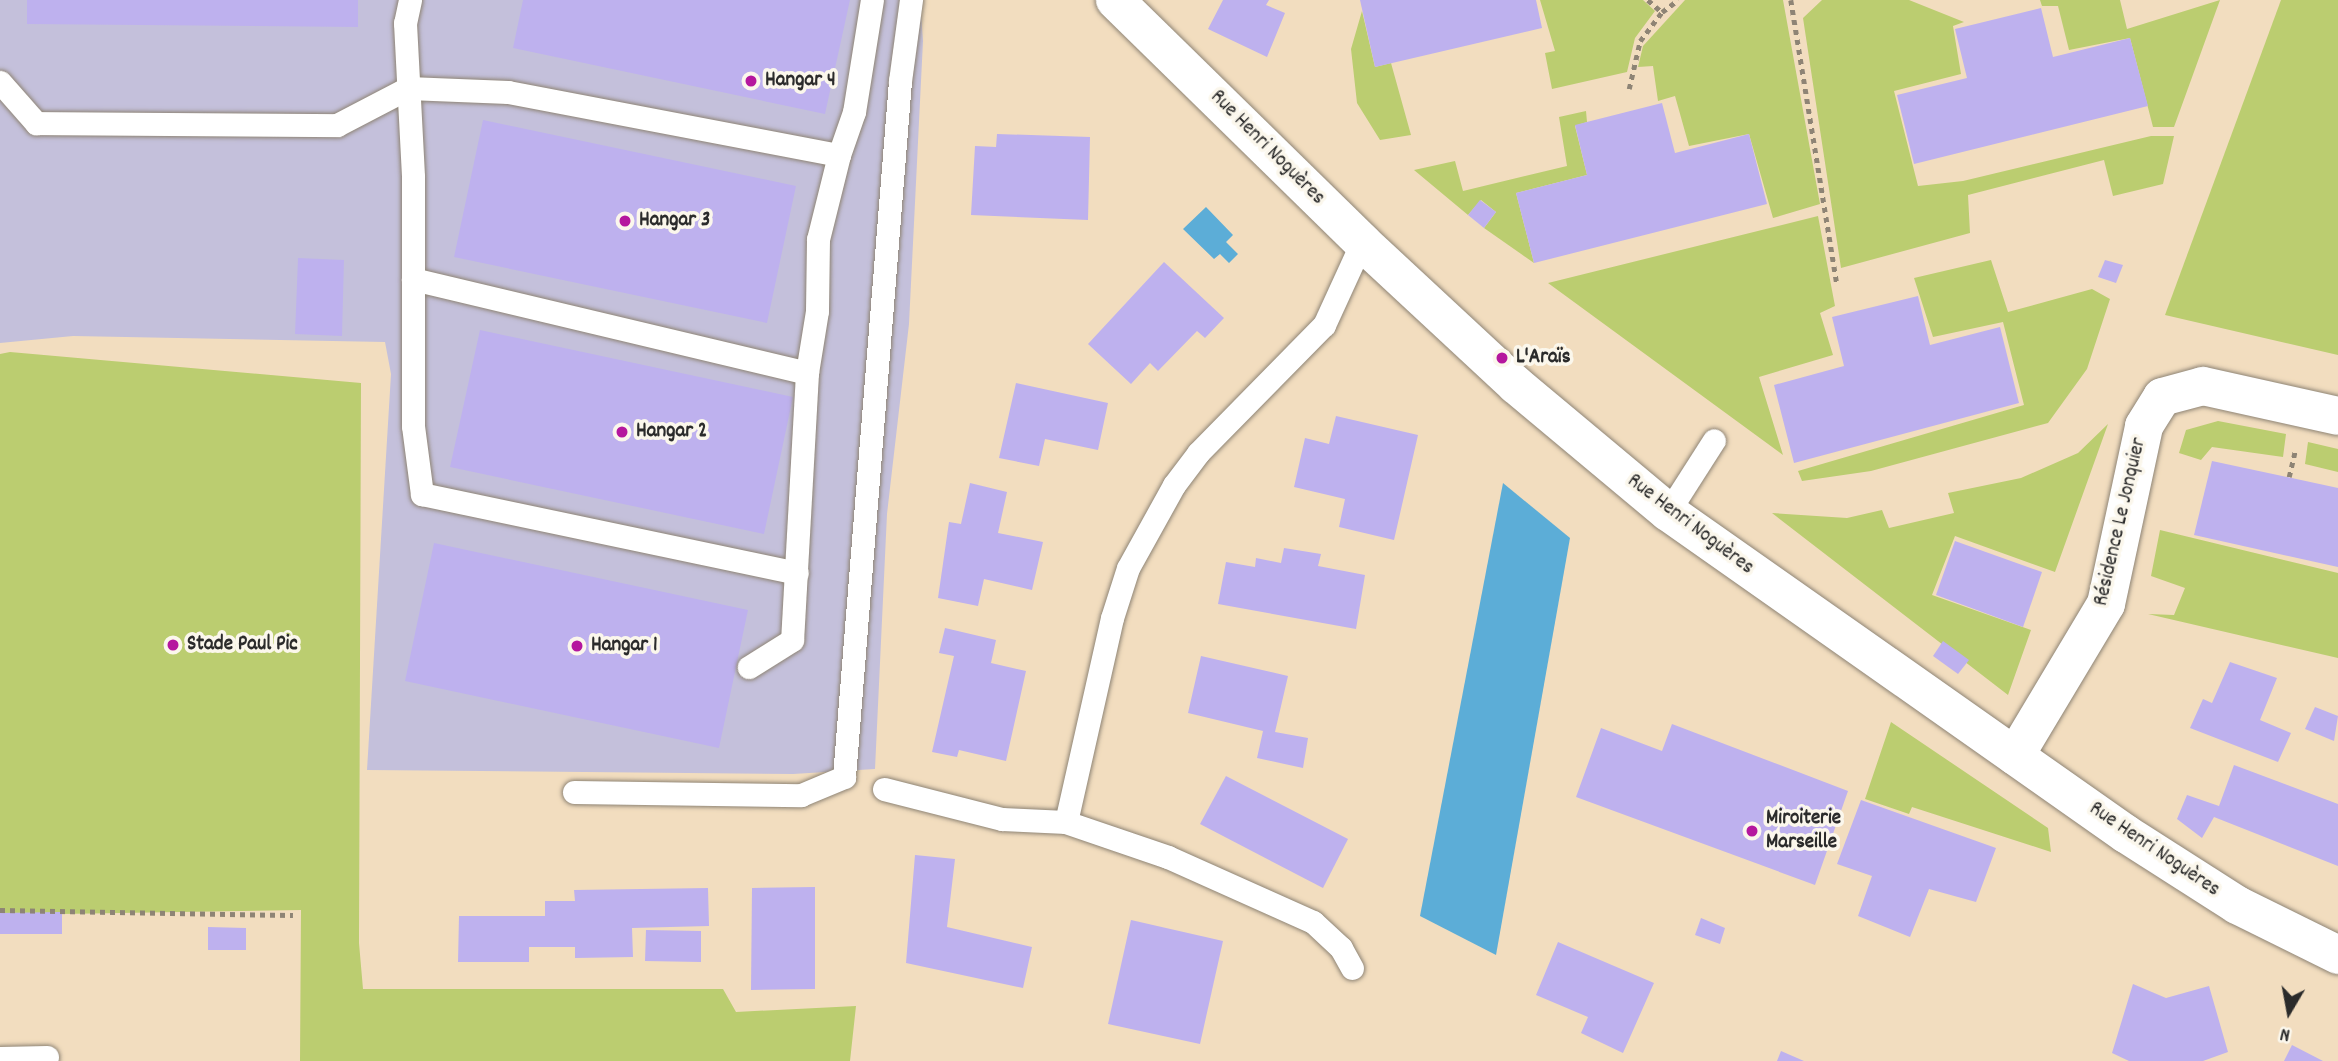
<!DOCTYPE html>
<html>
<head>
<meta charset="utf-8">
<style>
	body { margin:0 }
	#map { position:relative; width:2338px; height:1061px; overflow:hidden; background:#f2ddbf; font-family:Dekko,sans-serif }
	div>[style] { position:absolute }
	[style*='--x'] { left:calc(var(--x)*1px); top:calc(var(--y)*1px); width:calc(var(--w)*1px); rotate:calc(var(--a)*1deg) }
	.industrial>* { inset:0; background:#c4c0db }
	.green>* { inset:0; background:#bbcd70 }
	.water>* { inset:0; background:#5cadd7 }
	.building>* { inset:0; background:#beb1ee }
	.path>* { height:4.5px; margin-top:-2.25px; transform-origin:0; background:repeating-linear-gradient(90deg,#8e8475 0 5px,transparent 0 10px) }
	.roads { filter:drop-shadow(0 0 2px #8e8475) drop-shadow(0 0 2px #8e8475) }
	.service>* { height:23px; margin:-11.5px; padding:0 11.5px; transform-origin:11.5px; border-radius:11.5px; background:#fff }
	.minor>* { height:38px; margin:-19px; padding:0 19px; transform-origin:19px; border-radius:19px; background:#fff }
	.dots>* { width:19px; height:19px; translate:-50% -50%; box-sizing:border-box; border:4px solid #fbf7ec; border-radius:50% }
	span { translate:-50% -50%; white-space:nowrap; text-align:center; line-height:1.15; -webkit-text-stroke:7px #fbf7ec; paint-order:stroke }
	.poi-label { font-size:21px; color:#2b2b2b; font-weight:700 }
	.left { translate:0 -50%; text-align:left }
	.street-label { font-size:21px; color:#2b2b2b }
	.north { position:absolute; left:2254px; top:977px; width:70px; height:70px; -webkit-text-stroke:5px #fbf7ec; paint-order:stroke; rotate:190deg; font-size:19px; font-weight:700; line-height:28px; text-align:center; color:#2b2b2b }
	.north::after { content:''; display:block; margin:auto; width:24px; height:32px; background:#2b2b2b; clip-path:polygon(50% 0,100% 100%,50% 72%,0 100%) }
</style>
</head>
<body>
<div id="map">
	<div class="industrial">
		<div style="clip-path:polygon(0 0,920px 0,923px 41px,909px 324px,887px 514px,875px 769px,793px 774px,367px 770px,391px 374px,385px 342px,73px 336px,0 343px)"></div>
	</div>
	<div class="green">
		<div style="clip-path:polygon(1540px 0,1643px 0,1655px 11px,1635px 38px,1627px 72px,1552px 89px,1545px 53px,1555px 51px)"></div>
		<div style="clip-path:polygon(1685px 0,1783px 0,1820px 204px,1773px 218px,1749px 134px,1689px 146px,1675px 96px,1658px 101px,1653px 66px,1638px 67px,1643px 46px)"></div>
		<div style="clip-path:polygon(1822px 0,1909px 0,1964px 22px,1953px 26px,1961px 74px,1894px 91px,1918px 186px,1963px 181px,2151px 136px,2174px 136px,2163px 184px,2113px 196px,2104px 160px,1968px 195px,1970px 233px,1841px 268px,1803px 18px)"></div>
		<div style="clip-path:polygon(2040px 0,2120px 0,2127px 29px,2220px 0,2174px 127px,2153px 127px,2130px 38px,2069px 50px,2058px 6px,2042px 6px)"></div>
		<div style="clip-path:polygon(2281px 0,2338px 0,2338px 355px,2165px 315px)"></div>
		<div style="clip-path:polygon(1362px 11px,1375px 67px,1391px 63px,1411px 135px,1380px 140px,1357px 103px,1351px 49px)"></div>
		<div style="clip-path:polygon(1586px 111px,1587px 122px,1575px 126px,1587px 175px,1516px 193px,1534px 263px,1484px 228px,1496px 212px,1481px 200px,1468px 215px,1414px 170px,1455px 161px,1463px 191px,1567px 166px,1559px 117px)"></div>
		<div style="clip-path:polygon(1818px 216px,1835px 306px,1820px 313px,1833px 355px,1759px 377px,1783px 455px,1548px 283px)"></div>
		<div style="clip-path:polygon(1991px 260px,2008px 312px,2092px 289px,2110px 299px,2087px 369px,2048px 423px,1871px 471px,1802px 481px,1798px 471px,2024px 405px,2003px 322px,1933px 337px,1914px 278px)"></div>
		<div style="clip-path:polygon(10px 352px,361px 383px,359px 943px,363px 989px,723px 989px,736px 1012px,856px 1006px,850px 1061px,300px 1061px,301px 910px,0 915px,0 354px)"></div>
		<div style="clip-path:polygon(2218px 421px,2286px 434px,2283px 457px,2212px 447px,2201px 460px,2179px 453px,2186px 430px)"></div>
		<div style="clip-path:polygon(2108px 424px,2055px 572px,1955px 536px,1932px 595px,2031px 630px,2008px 695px,1772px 513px,1847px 518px,1882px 510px,1889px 528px,1954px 513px,1948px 493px,2021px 478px,2078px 453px)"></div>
		<div style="clip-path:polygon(2308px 442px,2338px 449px,2338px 472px,2305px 464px)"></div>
		<div style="clip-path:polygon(2160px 530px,2338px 573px,2338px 658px,2148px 614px,2174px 615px,2185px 588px,2151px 576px)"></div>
		<div style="clip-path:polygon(1891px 722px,2048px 828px,2051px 852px,1912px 807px,1909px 814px,1865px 799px)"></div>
	</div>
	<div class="water">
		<div style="clip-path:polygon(1206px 207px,1233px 235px,1226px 242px,1238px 254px,1229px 263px,1220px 254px,1214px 259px,1183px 229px)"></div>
		<div style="clip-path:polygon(1503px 483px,1570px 538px,1496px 955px,1420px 916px)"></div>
	</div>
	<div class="building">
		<div style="clip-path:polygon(27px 0,358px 0,358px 27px,27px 24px)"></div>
		<div style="clip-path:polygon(523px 0,850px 0,825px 114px,513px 48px)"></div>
		<div style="clip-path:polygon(1223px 0,1269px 0,1266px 5px,1285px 13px,1267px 57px,1208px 29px)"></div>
		<div style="clip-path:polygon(1360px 0,1536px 0,1542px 28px,1375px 67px)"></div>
		<div style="clip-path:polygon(2041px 8px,2053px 57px,2130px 38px,2148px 106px,1914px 164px,1897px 95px,1967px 78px,1955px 29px)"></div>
		<div style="clip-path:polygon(1662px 103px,1675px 153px,1749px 134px,1767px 204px,1534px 263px,1516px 193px,1587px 175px,1575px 125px)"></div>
		<div style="clip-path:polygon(483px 120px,796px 186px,767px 323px,454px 257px)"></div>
		<div style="clip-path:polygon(997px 134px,1090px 137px,1088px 220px,971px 215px,975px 146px,996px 147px)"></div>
		<div style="clip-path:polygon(1480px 200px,1496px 212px,1484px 228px,1468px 215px)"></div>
		<div style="clip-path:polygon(298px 258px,344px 260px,342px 336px,295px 334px)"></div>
		<div style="clip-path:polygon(2105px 260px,2123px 265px,2116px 283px,2098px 277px)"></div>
		<div style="clip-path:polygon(1164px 262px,1224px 318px,1205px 338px,1197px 331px,1158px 371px,1150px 363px,1131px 384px,1088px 344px)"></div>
		<div style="clip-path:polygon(1918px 296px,1930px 345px,2000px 327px,2019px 403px,1794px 463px,1774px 385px,1844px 366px,1832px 317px)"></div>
		<div style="clip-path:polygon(480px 330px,793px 397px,764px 534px,450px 467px)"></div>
		<div style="clip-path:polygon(1016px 383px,1108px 403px,1098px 450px,1045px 439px,1039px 466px,999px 458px)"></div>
		<div style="clip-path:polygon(1336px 416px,1418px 435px,1394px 540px,1339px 527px,1345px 499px,1294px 487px,1305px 438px,1329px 444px)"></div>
		<div style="clip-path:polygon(2212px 461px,2338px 488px,2338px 567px,2194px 535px)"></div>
		<div style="clip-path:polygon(970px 483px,1007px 492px,998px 533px,1043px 542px,1032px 590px,984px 579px,978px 606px,938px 598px,949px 522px,961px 524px)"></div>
		<div style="clip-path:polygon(1955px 541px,2042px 572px,2023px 627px,1936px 595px)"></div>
		<div style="clip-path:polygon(434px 543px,748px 610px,719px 748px,405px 681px)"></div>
		<div style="clip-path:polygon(1284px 548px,1321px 554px,1318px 566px,1365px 575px,1356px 629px,1218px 604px,1226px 562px,1255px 567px,1256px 558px,1281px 563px)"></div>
		<div style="clip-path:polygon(945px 628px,996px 640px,991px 663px,1026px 671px,1006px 761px,959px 750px,957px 757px,932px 752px,954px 656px,939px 653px)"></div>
		<div style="clip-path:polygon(1943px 641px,1969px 660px,1958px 674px,1933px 656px)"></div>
		<div style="clip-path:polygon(1201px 656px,1288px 676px,1275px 732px,1308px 738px,1303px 768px,1257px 758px,1263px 731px,1188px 713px)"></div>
		<div style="clip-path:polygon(2230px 662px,2277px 678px,2260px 720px,2291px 733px,2278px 762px,2190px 728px,2203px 699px,2212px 703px)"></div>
		<div style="clip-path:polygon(2315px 707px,2338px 716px,2334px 741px,2305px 729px)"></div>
		<div style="clip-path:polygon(1672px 724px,1848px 791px,1815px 885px,1576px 797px,1601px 728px,1662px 751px)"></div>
		<div style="clip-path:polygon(2234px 765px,2338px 804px,2338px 866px,2214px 817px,2202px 838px,2177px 819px,2187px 795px,2219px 806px)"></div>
		<div style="clip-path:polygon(1226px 776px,1348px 839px,1323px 888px,1200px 824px)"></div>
		<div style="clip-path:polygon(1861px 800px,1996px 848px,1976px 902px,1929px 889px,1910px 937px,1858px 916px,1872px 876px,1837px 864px)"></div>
		<div style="clip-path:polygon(915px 855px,955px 859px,947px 927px,1032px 947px,1023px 988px,906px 963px)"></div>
		<div style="clip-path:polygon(815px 887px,815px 989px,751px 990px,752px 888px)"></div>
		<div style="clip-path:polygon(708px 888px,709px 926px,632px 928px,633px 957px,575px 958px,575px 947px,529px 947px,529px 962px,458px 962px,459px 916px,545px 916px,545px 901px,575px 901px,574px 890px)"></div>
		<div style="clip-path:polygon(62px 912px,62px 934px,0 934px,0 913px)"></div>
		<div style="clip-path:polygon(1701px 918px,1725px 928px,1720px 944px,1695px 935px)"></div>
		<div style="clip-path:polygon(1131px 920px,1223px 941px,1200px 1044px,1108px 1024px)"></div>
		<div style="clip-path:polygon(208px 927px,246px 928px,246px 950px,208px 950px)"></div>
		<div style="clip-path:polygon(646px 930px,701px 931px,701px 962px,645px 961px)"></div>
		<div style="clip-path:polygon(1558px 942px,1654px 983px,1623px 1053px,1581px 1033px,1588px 1017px,1536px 995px)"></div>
		<div style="clip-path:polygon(2133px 984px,2166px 998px,2209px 986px,2228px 1052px,2203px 1061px,2129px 1061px,2112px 1053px)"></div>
		<div style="clip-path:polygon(2292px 1045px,2323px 1061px,2284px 1061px)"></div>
		<div style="clip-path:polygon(1781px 1051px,1804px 1061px,1777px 1061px)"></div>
	</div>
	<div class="path">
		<div style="--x:1648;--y:0;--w:18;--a:41"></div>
		<div style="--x:1791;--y:0;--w:287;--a:80.8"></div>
		<div style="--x:1629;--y:89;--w:49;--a:-77.1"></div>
		<div style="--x:1640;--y:41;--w:36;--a:-53"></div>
		<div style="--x:1662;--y:12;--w:20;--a:-37"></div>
		<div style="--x:2289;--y:477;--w:26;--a:-77"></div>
		<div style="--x:0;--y:910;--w:293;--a:1"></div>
	</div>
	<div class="roads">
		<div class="service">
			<div style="--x:410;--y:0;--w:24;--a:102"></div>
			<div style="--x:405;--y:23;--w:154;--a:87"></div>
			<div style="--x:413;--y:177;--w:102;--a:90"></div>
			<div style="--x:413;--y:279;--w:405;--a:13.4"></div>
			<div style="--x:807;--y:373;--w:267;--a:93.2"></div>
			<div style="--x:792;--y:640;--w:51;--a:147.9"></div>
			<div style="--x:0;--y:82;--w:55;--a:48.7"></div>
			<div style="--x:36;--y:123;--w:301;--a:0.4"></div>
			<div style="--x:337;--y:125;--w:80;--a:-27.5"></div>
			<div style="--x:408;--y:88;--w:100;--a:2.3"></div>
			<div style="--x:508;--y:92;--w:337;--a:10.8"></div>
			<div style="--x:839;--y:155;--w:87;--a:104"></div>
			<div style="--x:818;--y:239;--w:72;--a:90.8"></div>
			<div style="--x:817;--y:311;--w:63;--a:99.2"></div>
			<div style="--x:839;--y:155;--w:46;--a:-70.8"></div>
			<div style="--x:854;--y:112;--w:113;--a:-80.9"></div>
			<div style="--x:413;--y:279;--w:147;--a:90"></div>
			<div style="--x:413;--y:426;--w:69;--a:82.5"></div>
			<div style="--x:422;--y:494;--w:383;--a:11.9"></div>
			<div style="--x:1668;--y:512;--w:85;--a:-57.4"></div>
			<div style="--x:884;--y:789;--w:122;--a:14.3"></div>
			<div style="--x:1002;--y:819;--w:64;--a:2.7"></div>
			<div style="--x:574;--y:792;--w:227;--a:0.8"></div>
			<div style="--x:801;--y:795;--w:47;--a:-22.7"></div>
			<div style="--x:844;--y:777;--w:698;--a:-85.4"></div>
			<div style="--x:900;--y:81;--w:82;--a:-82.3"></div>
			<div style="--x:1352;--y:968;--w:23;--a:-119"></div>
			<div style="--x:1341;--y:948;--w:38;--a:-137"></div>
			<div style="--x:1313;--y:922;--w:159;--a:-155.9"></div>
			<div style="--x:1168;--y:857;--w:108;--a:-161.1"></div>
			<div style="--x:1066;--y:822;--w:209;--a:-77.3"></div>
			<div style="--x:1112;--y:618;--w:52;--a:-72.3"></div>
			<div style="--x:1128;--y:568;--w:95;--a:-61"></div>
			<div style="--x:1174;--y:485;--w:40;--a:-53"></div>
			<div style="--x:1198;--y:453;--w:180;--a:-45.5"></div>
			<div style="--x:1324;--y:325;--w:91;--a:-65.4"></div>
			<div style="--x:0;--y:1058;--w:47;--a:-1.2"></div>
		</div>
		<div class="minor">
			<div style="--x:1115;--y:0;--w:346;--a:44.4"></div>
			<div style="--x:1362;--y:242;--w:210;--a:42.9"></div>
			<div style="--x:1516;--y:385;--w:198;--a:39.9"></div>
			<div style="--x:1668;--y:512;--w:560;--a:35.11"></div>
			<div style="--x:2126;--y:834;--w:132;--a:32.6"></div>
			<div style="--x:2237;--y:905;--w:113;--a:26.3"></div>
			<div style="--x:2015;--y:756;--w:177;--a:-59.1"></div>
			<div style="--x:2106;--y:604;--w:182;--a:-77.9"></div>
			<div style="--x:2144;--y:426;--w:34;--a:-58"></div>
			<div style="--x:2162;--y:397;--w:42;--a:-15"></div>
			<div style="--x:2203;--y:386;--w:138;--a:12.5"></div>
		</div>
	</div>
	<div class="dots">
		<div style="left:751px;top:81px;background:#b5179e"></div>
		<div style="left:625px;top:221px;background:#b5179e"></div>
		<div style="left:1502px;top:358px;background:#b5179e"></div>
		<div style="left:622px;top:432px;background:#b5179e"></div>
		<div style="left:173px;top:645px;background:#b5179e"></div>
		<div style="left:577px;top:646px;background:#b5179e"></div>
		<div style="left:1752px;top:831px;background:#b5179e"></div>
	</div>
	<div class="poi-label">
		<span class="left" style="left:765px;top:81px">Hangar 4</span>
		<span class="left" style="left:639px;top:221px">Hangar 3</span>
		<span class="left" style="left:1516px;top:358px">L'Araïs</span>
		<span class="left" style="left:636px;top:432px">Hangar 2</span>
		<span class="left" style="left:187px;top:645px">Stade Paul Pic</span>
		<span class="left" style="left:591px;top:646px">Hangar 1</span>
		<span class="left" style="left:1766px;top:831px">Miroiterie<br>Marseille</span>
	</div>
	<div class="street-label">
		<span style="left:1267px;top:148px;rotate:45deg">Rue Henri Noguères</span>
		<span style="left:2121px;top:522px;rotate:-77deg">Résidence Le Jonquier</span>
		<span style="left:1690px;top:525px;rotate:37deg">Rue Henri Noguères</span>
		<span style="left:2154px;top:850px;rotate:34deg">Rue Henri Noguères</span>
	</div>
	<div class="north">N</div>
</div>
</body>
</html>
